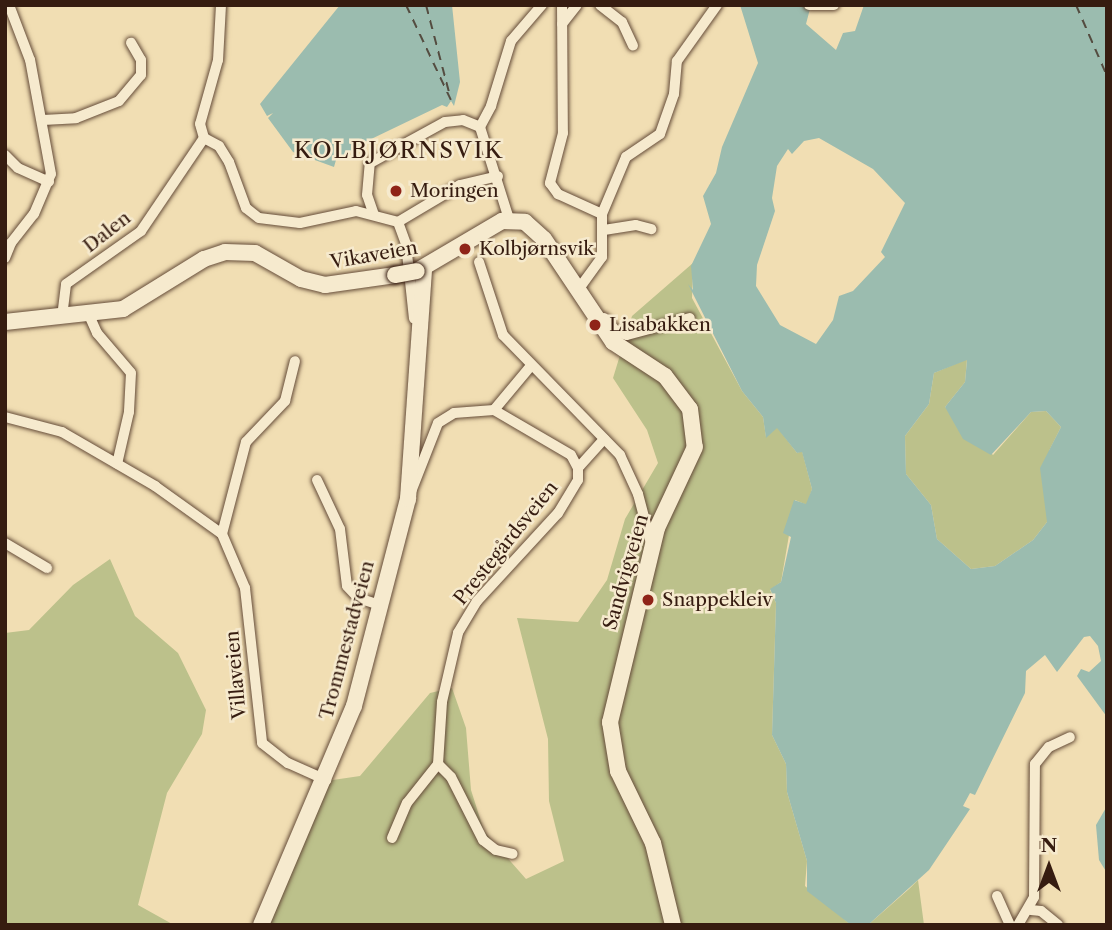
<!DOCTYPE html>
<html>
<head>
<meta charset="utf-8">
<style>
	body { margin:0 }
	#map { position:relative; width:1112px; height:930px; overflow:hidden; background:#f1deb3; font-family:"Libre Caslon Text",serif }
	div>[style] { position:absolute }
	[style*='--x'] { left:calc(var(--x)*1px); top:calc(var(--y)*1px); width:calc(var(--w)*1px); rotate:calc(var(--a)*1deg) }
	.green>* { inset:0; background:#bcc18b }
	.water>* { inset:0; background:#9bbcaf }
	.ferry>* { height:2px; margin-top:-1px; transform-origin:0; background:repeating-linear-gradient(90deg,#544c40 0 9px,transparent 0 16px) }
	.roads { filter:drop-shadow(0 0 2px #654c39) drop-shadow(0 0 2px #654c39) }
	.street>* { height:10px; margin:-5px; padding:0 5px; transform-origin:5px; border-radius:5px; background:#f6eace }
	.secondary>* { height:16px; margin:-8px; padding:0 8px; transform-origin:8px; border-radius:8px; background:#f6eace }
	.bridges { filter:drop-shadow(0 0 2px #361c10) drop-shadow(0 0 2px #361c10) }
	.secondary-bridge>* { height:16px; margin:-8px; padding:0 8px; transform-origin:8px; border-radius:8px; background:#f6eace }
	.dots>* { width:19px; height:19px; translate:-50% -50%; box-sizing:border-box; border:4px solid #f6eace; border-radius:50% }
	span { translate:-50% -50%; white-space:nowrap; text-align:center; line-height:1.15; -webkit-text-stroke:5px #f6eace; paint-order:stroke }
	.poi-label { font-size:19px; color:#361c10 }
	.left { translate:0 -50%; text-align:left }
	.street-label { font-size:19px; color:#361c10 }
	.quarter-label { font-size:23px; color:#361c10; letter-spacing:2px }
	.frame { position:absolute; inset:0; border:7px solid #361c10; pointer-events:none }
	.north { position:absolute; left:1014px; top:832px; width:70px; height:70px; -webkit-text-stroke:5px #f6eace; paint-order:stroke; rotate:0deg; font-size:19px; font-weight:700; line-height:28px; text-align:center; color:#361c10 }
	.north::after { content:''; display:block; margin:auto; width:24px; height:32px; background:#361c10; clip-path:polygon(50% 0,100% 100%,50% 72%,0 100%) }
</style>
</head>
<body>
<div id="map">
	<div class="green">
		<div style="clip-path:polygon(693px 263px,692px 298px,742px 391px,763px 417px,766px 437px,777px 427px,797px 453px,802px 451px,812px 489px,807px 505px,795px 500px,781px 582px,770px 590px,776px 603px,772px 735px,786px 764px,787px 792px,807px 861px,805px 886px,851px 925px,260px 925px,326px 781px,360px 776px,430px 693px,452px 688px,466px 728px,471px 790px,484px 831px,526px 879px,564px 861px,549px 801px,548px 739px,517px 618px,578px 622px,607px 580px,625px 519px,658px 463px,647px 430px,613px 378px,632px 316px)"></div>
		<div style="clip-path:polygon(967px 359px,965px 382px,945px 407px,993px 455px,1031px 412px,1046px 411px,1061px 427px,1049px 451px,1047px 522px,1033px 540px,995px 566px,971px 569px,937px 539px,931px 505px,906px 474px,905px 436px,929px 404px,934px 373px)"></div>
		<div style="clip-path:polygon(110px 559px,135px 616px,178px 653px,206px 710px,202px 734px,167px 793px,138px 905px,174px 925px,5px 925px,5px 633px,29px 630px,73px 585px)"></div>
		<div style="clip-path:polygon(918px 880px,924px 925px,868px 925px,909px 889px)"></div>
	</div>
	<div class="water">
		<div style="clip-path:polygon(340px 5px,452px 5px,460px 82px,454px 106px,451px 101px,447px 107px,442px 105px,365px 142px,336px 160px,334px 167px,293px 152px,268px 118px,273px 113px,267px 116px,260px 104px)"></div>
		<div style="clip-path:polygon(evenodd,740px 5px,811px 5px,806px 24px,836px 50px,843px 33px,855px 31px,864px 5px,1107px 5px,1107px 717px,1077px 676px,1081px 669px,1089px 672px,1101px 661px,1098px 646px,1090px 636px,1084px 637px,1057px 672px,1045px 655px,1026px 671px,1025px 693px,975px 795px,970px 793px,963px 806px,970px 809px,929px 870px,868px 925px,851px 925px,807px 891px,807px 861px,787px 792px,786px 764px,772px 735px,776px 603px,770px 589px,781px 582px,791px 537px,783px 533px,794px 500px,806px 504px,812px 489px,802px 452px,797px 453px,777px 428px,766px 438px,763px 417px,742px 391px,688px 284px,693px 290px,691px 266px,711px 224px,703px 196px,716px 173px,722px 147px,758px 63px,740px 5px,819px 138px,873px 169px,905px 203px,881px 252px,885px 257px,853px 291px,839px 296px,833px 320px,816px 344px,780px 325px,756px 286px,757px 265px,775px 211px,772px 198px,777px 166px,788px 149px,792px 154px,804px 141px,819px 138px,740px 5px,967px 360px,965px 382px,945px 407px,963px 439px,991px 455px,1031px 412px,1046px 411px,1061px 427px,1040px 468px,1047px 522px,1033px 540px,995px 566px,971px 569px,937px 539px,931px 505px,906px 474px,905px 436px,929px 404px,934px 373px,967px 360px)"></div>
		<div style="clip-path:polygon(1107px 806px,1107px 873px,1099px 860px,1096px 825px)"></div>
	</div>
	<div class="ferry">
		<div style="--x:406;--y:5;--w:105;--a:64.7"></div>
		<div style="--x:426;--y:5;--w:94;--a:75.2"></div>
		<div style="--x:1076;--y:5;--w:77;--a:66.4"></div>
	</div>
	<div class="roads">
		<div class="street">
			<div style="--x:221;--y:5;--w:55;--a:93.1"></div>
			<div style="--x:218;--y:60;--w:66;--a:105.7"></div>
			<div style="--x:200;--y:124;--w:15;--a:74"></div>
			<div style="--x:204;--y:138;--w:17;--a:28"></div>
			<div style="--x:219;--y:146;--w:19;--a:58"></div>
			<div style="--x:229;--y:162;--w:49;--a:69.7"></div>
			<div style="--x:246;--y:208;--w:16;--a:38"></div>
			<div style="--x:259;--y:218;--w:41;--a:7"></div>
			<div style="--x:300;--y:223;--w:57;--a:-12.1"></div>
			<div style="--x:356;--y:211;--w:43;--a:14.7"></div>
			<div style="--x:398;--y:222;--w:72;--a:-30.8"></div>
			<div style="--x:460;--y:185;--w:39;--a:-13"></div>
			<div style="--x:562;--y:5;--w:128;--a:89.6"></div>
			<div style="--x:563;--y:133;--w:52;--a:104.6"></div>
			<div style="--x:550;--y:183;--w:14;--a:54"></div>
			<div style="--x:558;--y:194;--w:48;--a:24.4"></div>
			<div style="--x:600;--y:5;--w:28;--a:38"></div>
			<div style="--x:622;--y:22;--w:26;--a:65"></div>
			<div style="--x:809;--y:5;--w:25;--a:0"></div>
			<div style="--x:562;--y:24;--w:24;--a:-52"></div>
			<div style="--x:43;--y:120;--w:33;--a:-3"></div>
			<div style="--x:76;--y:118;--w:46;--a:-21.6"></div>
			<div style="--x:119;--y:101;--w:34;--a:-50"></div>
			<div style="--x:141;--y:75;--w:15;--a:-90"></div>
			<div style="--x:141;--y:60;--w:20;--a:-120"></div>
			<div style="--x:5;--y:155;--w:18;--a:45"></div>
			<div style="--x:18;--y:168;--w:34;--a:24"></div>
			<div style="--x:374;--y:215;--w:21;--a:-109"></div>
			<div style="--x:367;--y:195;--w:32;--a:-85"></div>
			<div style="--x:370;--y:163;--w:85;--a:-28.7"></div>
			<div style="--x:445;--y:122;--w:18;--a:-6"></div>
			<div style="--x:463;--y:120;--w:18;--a:22"></div>
			<div style="--x:509;--y:219;--w:96;--a:-107.5"></div>
			<div style="--x:480;--y:127;--w:24;--a:-62"></div>
			<div style="--x:491;--y:106;--w:68;--a:-72.9"></div>
			<div style="--x:511;--y:41;--w:48;--a:-49.3"></div>
			<div style="--x:398;--y:222;--w:23;--a:70"></div>
			<div style="--x:406;--y:244;--w:75;--a:83.9"></div>
			<div style="--x:604;--y:230;--w:32;--a:-9"></div>
			<div style="--x:636;--y:225;--w:16;--a:15"></div>
			<div style="--x:5;--y:258;--w:16;--a:-68"></div>
			<div style="--x:11;--y:243;--w:37;--a:-52"></div>
			<div style="--x:34;--y:214;--w:43;--a:-67"></div>
			<div style="--x:51;--y:174;--w:116;--a:-100.4"></div>
			<div style="--x:30;--y:60;--w:59;--a:-110.9"></div>
			<div style="--x:479;--y:262;--w:77;--a:71.8"></div>
			<div style="--x:503;--y:335;--w:168;--a:45.7"></div>
			<div style="--x:620;--y:455;--w:43;--a:65.2"></div>
			<div style="--x:638;--y:494;--w:55;--a:75.2"></div>
			<div style="--x:578;--y:290;--w:41;--a:-54"></div>
			<div style="--x:602;--y:257;--w:43;--a:-90"></div>
			<div style="--x:602;--y:214;--w:62;--a:-67.2"></div>
			<div style="--x:626;--y:157;--w:41;--a:-34.1"></div>
			<div style="--x:660;--y:134;--w:42;--a:-70.7"></div>
			<div style="--x:674;--y:94;--w:33;--a:-85"></div>
			<div style="--x:677;--y:61;--w:69;--a:-54.5"></div>
			<div style="--x:89;--y:315;--w:20;--a:66"></div>
			<div style="--x:97;--y:333;--w:52;--a:49.6"></div>
			<div style="--x:131;--y:373;--w:39;--a:93"></div>
			<div style="--x:129;--y:412;--w:53;--a:103"></div>
			<div style="--x:62;--y:317;--w:33;--a:-83"></div>
			<div style="--x:66;--y:284;--w:92;--a:-35.2"></div>
			<div style="--x:141;--y:231;--w:112;--a:-55.9"></div>
			<div style="--x:604;--y:318;--w:19;--a:47"></div>
			<div style="--x:617;--y:332;--w:10;--a:17"></div>
			<div style="--x:627;--y:335;--w:65;--a:-15.1"></div>
			<div style="--x:494;--y:410;--w:56;--a:-50.1"></div>
			<div style="--x:5;--y:417;--w:59;--a:14.7"></div>
			<div style="--x:62;--y:432;--w:108;--a:30.1"></div>
			<div style="--x:155;--y:486;--w:82;--a:35.6"></div>
			<div style="--x:222;--y:534;--w:59;--a:66.9"></div>
			<div style="--x:245;--y:588;--w:156;--a:83.7"></div>
			<div style="--x:262;--y:743;--w:33;--a:38"></div>
			<div style="--x:288;--y:763;--w:42;--a:24.1"></div>
			<div style="--x:578;--y:468;--w:39;--a:-48"></div>
			<div style="--x:317;--y:480;--w:54;--a:64.9"></div>
			<div style="--x:340;--y:529;--w:57;--a:83"></div>
			<div style="--x:347;--y:586;--w:16;--a:47"></div>
			<div style="--x:358;--y:598;--w:22;--a:18"></div>
			<div style="--x:409;--y:497;--w:79;--a:-68.6"></div>
			<div style="--x:438;--y:423;--w:19;--a:-32"></div>
			<div style="--x:454;--y:413;--w:40;--a:-4.3"></div>
			<div style="--x:494;--y:410;--w:89;--a:30.3"></div>
			<div style="--x:571;--y:455;--w:15;--a:62"></div>
			<div style="--x:578;--y:468;--w:12;--a:90"></div>
			<div style="--x:578;--y:480;--w:39;--a:121"></div>
			<div style="--x:558;--y:513;--w:120;--a:132.6"></div>
			<div style="--x:477;--y:601;--w:37;--a:121"></div>
			<div style="--x:458;--y:633;--w:71;--a:103.1"></div>
			<div style="--x:442;--y:702;--w:62;--a:93.7"></div>
			<div style="--x:438;--y:764;--w:18;--a:45"></div>
			<div style="--x:451;--y:777;--w:71;--a:63.1"></div>
			<div style="--x:483;--y:840;--w:16;--a:38"></div>
			<div style="--x:496;--y:850;--w:17;--a:13"></div>
			<div style="--x:222;--y:534;--w:95;--a:-75.4"></div>
			<div style="--x:246;--y:442;--w:57;--a:-46.4"></div>
			<div style="--x:285;--y:401;--w:41;--a:-76"></div>
			<div style="--x:5;--y:543;--w:49;--a:30.8"></div>
			<div style="--x:392;--y:838;--w:38;--a:-67"></div>
			<div style="--x:407;--y:803;--w:50;--a:-51.5"></div>
			<div style="--x:997;--y:896;--w:32;--a:66"></div>
			<div style="--x:1031;--y:910;--w:10;--a:6"></div>
			<div style="--x:1041;--y:911;--w:22;--a:39"></div>
			<div style="--x:1018;--y:925;--w:32;--a:-60"></div>
			<div style="--x:1034;--y:897;--w:133;--a:-89.6"></div>
			<div style="--x:1035;--y:764;--w:22;--a:-51"></div>
			<div style="--x:1049;--y:747;--w:23;--a:-25"></div>
		</div>
		<div class="secondary">
			<div style="--x:417;--y:271;--w:99;--a:-30.5"></div>
			<div style="--x:502;--y:221;--w:23;--a:2"></div>
			<div style="--x:525;--y:222;--w:25;--a:42"></div>
			<div style="--x:544;--y:239;--w:124;--a:56.2"></div>
			<div style="--x:613;--y:342;--w:62;--a:33.2"></div>
			<div style="--x:665;--y:376;--w:41;--a:52.9"></div>
			<div style="--x:690;--y:409;--w:38;--a:83"></div>
			<div style="--x:695;--y:447;--w:89;--a:115.1"></div>
			<div style="--x:657;--y:528;--w:200;--a:103.6"></div>
			<div style="--x:610;--y:722;--w:50;--a:80.7"></div>
			<div style="--x:618;--y:771;--w:80;--a:64.1"></div>
			<div style="--x:653;--y:843;--w:84;--a:76.3"></div>
			<div style="--x:5;--y:322;--w:119;--a:-6.3"></div>
			<div style="--x:123;--y:309;--w:95;--a:-31.7"></div>
			<div style="--x:204;--y:259;--w:22;--a:-18"></div>
			<div style="--x:225;--y:252;--w:30;--a:2"></div>
			<div style="--x:255;--y:253;--w:53;--a:29.5"></div>
			<div style="--x:301;--y:279;--w:25;--a:14"></div>
			<div style="--x:325;--y:285;--w:71;--a:-8.1"></div>
			<div style="--x:261;--y:925;--w:238;--a:-67"></div>
			<div style="--x:354;--y:706;--w:214;--a:-75.4"></div>
			<div style="--x:408;--y:499;--w:230;--a:-86"></div>
		</div>
	</div>
	<div class="bridges">
		<div class="secondary-bridge">
			<div style="--x:395;--y:275;--w:22;--a:-10"></div>
		</div>
	</div>
	<div class="dots">
		<div style="left:396px;top:191px;background:#8f2418"></div>
		<div style="left:465px;top:249px;background:#8f2418"></div>
		<div style="left:595px;top:325px;background:#8f2418"></div>
		<div style="left:648px;top:600px;background:#8f2418"></div>
	</div>
	<div class="poi-label">
		<span class="left" style="left:410px;top:191px">Moringen</span>
		<span class="left" style="left:479px;top:249px">Kolbjørnsvik</span>
		<span class="left" style="left:609px;top:325px">Lisabakken</span>
		<span class="left" style="left:662px;top:600px">Snappekleiv</span>
	</div>
	<div class="street-label">
		<span style="left:107px;top:232px;rotate:-38deg">Dalen</span>
		<span style="left:374px;top:255px;rotate:-10deg">Vikaveien</span>
		<span style="left:506px;top:543px;rotate:-51deg">Prestegårdsveien</span>
		<span style="left:626px;top:572px;rotate:-74deg">Sandvigveien</span>
		<span style="left:347px;top:640px;rotate:-75deg">Trommestadveien</span>
		<span style="left:236px;top:675px;rotate:-95deg">Villaveien</span>
	</div>
	<div class="quarter-label">
		<span style="left:399px;top:150px">KOLBJØRNSVIK</span>
	</div>
	<div class="frame"></div>
	<div class="north">N</div>
</div>
</body>
</html>
